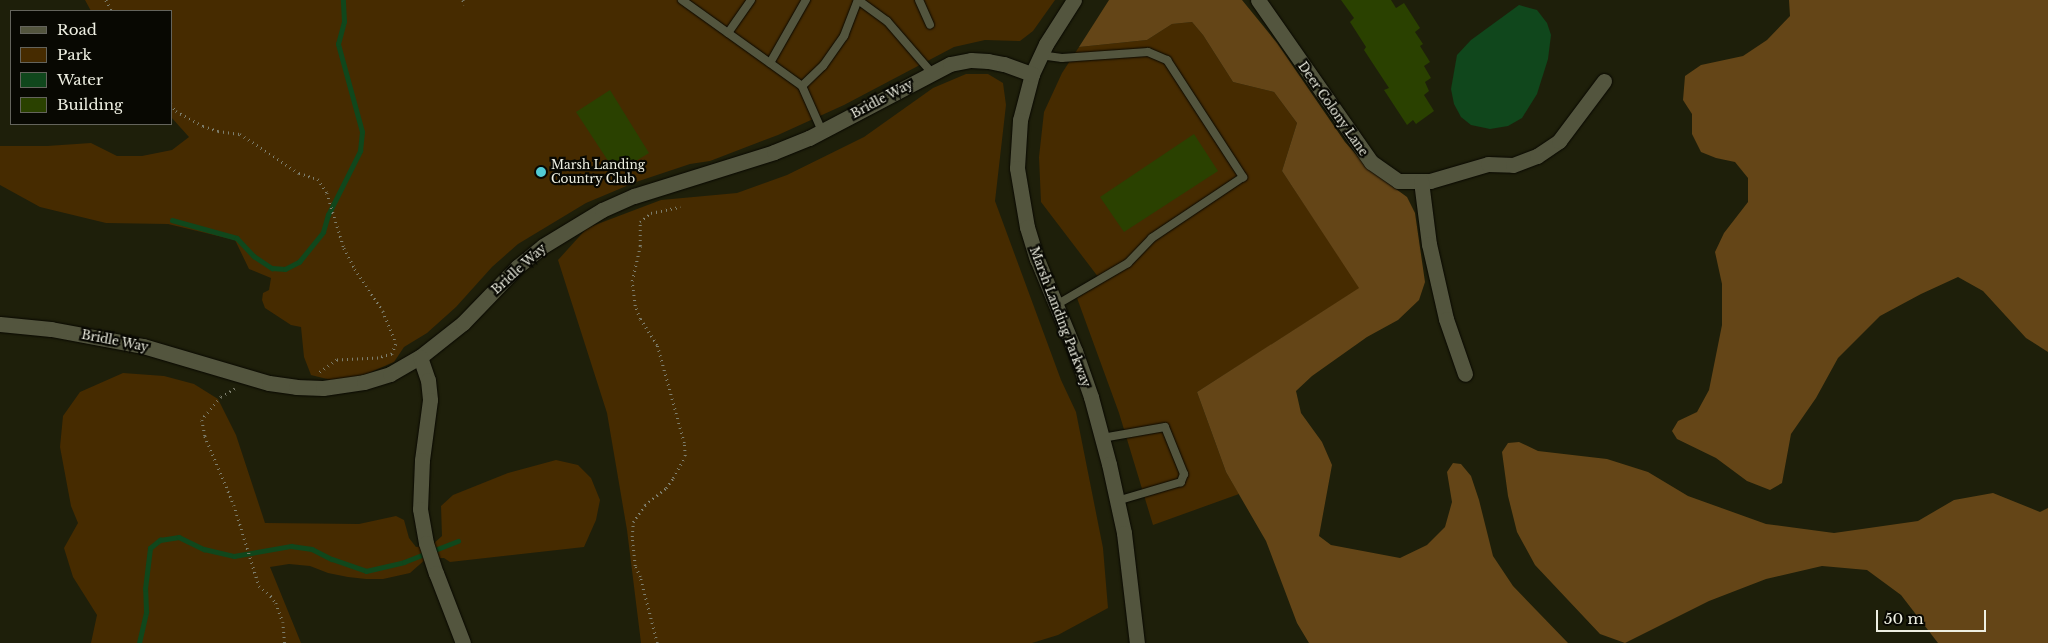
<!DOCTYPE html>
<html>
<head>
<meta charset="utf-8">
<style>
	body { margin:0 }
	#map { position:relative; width:2048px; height:643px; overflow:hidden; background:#1e1f0a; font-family:"Libre Baskerville",serif }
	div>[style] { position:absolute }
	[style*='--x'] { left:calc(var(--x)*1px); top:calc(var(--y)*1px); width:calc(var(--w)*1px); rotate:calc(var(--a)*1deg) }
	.green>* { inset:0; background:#462b00 }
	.forest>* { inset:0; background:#644517 }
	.water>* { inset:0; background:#10471c }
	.stream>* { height:4.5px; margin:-2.25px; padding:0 2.25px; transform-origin:2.25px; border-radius:2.25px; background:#10471c }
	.building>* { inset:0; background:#2a4100 }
	.path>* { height:2.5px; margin-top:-1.25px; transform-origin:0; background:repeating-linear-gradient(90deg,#7d7e6d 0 1px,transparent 0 5px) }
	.roads { filter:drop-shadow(0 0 1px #090800) drop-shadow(0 0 1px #090800) }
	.lane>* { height:8px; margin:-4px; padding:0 4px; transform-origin:4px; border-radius:4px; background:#53553e }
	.street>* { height:15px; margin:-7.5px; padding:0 7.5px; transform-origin:7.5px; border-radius:7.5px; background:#53553e }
	.dots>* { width:14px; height:14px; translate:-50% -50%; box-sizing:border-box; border:2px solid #080802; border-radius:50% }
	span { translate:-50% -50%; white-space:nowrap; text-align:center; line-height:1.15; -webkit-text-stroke:4.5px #080802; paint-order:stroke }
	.street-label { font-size:12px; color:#eeefe2 }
	.poi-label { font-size:12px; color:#eeefe2 }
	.left { translate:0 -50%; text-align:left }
	.legend { position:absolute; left:10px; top:10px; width:162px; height:115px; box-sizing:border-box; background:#080802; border:1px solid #64645c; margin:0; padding:6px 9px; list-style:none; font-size:15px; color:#eeefe2 }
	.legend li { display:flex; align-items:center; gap:10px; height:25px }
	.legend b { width:25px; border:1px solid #64645c }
	.scale { position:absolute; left:1876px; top:610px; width:110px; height:22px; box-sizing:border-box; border:2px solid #eeefe2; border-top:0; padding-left:6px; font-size:15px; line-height:18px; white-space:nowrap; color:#eeefe2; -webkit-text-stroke:4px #080802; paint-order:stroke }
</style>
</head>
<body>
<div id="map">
	<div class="green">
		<div style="clip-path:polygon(85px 0,1055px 0,1033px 31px,1020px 41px,985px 40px,954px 47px,844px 105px,778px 135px,710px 161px,690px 164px,636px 182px,586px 203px,518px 244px,492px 267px,456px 307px,427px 333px,404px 347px,394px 362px,357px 378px,331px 380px,311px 375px,304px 357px,301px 327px,291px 325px,265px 308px,262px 300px,263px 293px,269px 290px,271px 278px,249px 269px,235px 240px,168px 224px,106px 223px,40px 207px,0 185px,0 146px,47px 146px,91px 143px,117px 156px,142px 156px,172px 150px,189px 137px,171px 117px,171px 11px,91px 11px)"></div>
		<div style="clip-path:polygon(1192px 22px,1203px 35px,1233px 82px,1274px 92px,1297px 123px,1282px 171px,1360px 288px,1197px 392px,1226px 472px,1239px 494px,1153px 525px,1119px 413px,1077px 298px,1102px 282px,1041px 202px,1039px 157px,1044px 112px,1062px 73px,1079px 47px,1147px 40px,1172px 24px)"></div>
		<div style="clip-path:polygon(966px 74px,988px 74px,1003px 83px,1006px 105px,995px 201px,1061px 380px,1076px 412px,1103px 548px,1108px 608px,1058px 635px,1032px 643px,641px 643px,627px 530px,607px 413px,558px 260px,587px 228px,661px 200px,737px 193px,787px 175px,864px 137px,933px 88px)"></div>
		<div style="clip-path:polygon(123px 373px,164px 376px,194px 384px,218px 399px,236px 435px,265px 523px,359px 524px,396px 516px,404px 520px,409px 538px,416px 547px,432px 545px,442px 536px,441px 506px,453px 495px,508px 473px,556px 460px,578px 465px,591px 478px,600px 500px,596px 520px,584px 547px,450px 562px,444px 558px,427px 558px,410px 573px,383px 579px,366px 579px,348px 577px,328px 573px,310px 566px,289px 564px,270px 567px,301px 643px,91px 643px,97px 615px,73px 577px,64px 548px,78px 523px,71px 506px,60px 447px,63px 416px,80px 392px)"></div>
	</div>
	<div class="forest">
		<div style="clip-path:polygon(1109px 0,1242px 0,1277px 43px,1345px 142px,1371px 171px,1407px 197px,1415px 213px,1425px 282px,1419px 300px,1398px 320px,1367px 337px,1312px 376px,1296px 391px,1301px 413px,1322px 442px,1332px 465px,1319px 536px,1331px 545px,1400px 558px,1427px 545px,1445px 527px,1452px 502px,1447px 472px,1453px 463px,1461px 464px,1471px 476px,1479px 500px,1493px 556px,1513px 586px,1568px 643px,1309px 643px,1297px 623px,1266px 541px,1226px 472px,1197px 392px,1359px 288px,1282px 171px,1297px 123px,1274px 92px,1233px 82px,1203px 35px,1192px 22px,1172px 24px,1147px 40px,1079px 47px)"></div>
		<div style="clip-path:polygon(1789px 0,2048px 0,2048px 352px,2026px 338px,1983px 291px,1958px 277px,1921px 294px,1880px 316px,1838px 358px,1816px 398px,1791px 434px,1782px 483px,1770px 490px,1747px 481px,1716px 458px,1677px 439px,1672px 431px,1678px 421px,1697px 412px,1709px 390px,1722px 325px,1722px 284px,1715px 252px,1724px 233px,1748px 202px,1748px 178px,1735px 162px,1716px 158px,1701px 152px,1692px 134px,1692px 114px,1683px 100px,1685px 76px,1701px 65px,1743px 56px,1767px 40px,1790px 16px)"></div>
		<div style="clip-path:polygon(1519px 442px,1538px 451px,1607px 459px,1648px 472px,1688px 496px,1766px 524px,1834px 533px,1918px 521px,1954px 500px,1993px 493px,2040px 512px,2048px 508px,2048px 643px,1938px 643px,1901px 595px,1867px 570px,1822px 566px,1766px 579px,1709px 601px,1625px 643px,1600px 634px,1535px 565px,1517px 532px,1508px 496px,1502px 452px,1508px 443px)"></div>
	</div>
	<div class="water">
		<div style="clip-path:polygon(1519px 5px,1537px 10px,1547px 23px,1551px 35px,1548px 59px,1537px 94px,1522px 118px,1508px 126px,1490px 129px,1471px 125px,1461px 117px,1454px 104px,1451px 89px,1457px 55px,1471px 40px)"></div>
	</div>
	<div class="stream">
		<div style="--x:172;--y:220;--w:67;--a:15.5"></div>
		<div style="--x:237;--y:238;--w:25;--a:47"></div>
		<div style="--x:254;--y:256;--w:22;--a:34"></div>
		<div style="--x:272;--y:268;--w:13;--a:4"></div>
		<div style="--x:285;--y:269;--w:16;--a:-27"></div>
		<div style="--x:299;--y:262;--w:38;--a:-51"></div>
		<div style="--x:323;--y:232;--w:18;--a:-74"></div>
		<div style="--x:328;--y:215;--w:72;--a:-63.4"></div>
		<div style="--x:360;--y:151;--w:19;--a:-84"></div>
		<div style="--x:362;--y:132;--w:91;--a:-105.3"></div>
		<div style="--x:338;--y:44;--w:23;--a:-75"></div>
		<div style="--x:344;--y:22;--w:22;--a:-93"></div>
		<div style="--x:139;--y:643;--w:32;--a:-77"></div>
		<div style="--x:146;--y:612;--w:23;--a:-92"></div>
		<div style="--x:145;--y:589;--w:41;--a:-83"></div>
		<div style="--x:150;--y:548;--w:13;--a:-39"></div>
		<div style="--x:160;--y:540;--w:19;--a:-9"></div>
		<div style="--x:179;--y:537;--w:28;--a:26"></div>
		<div style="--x:204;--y:549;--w:31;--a:13"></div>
		<div style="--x:234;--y:556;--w:58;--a:-10"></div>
		<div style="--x:291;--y:546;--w:21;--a:8"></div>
		<div style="--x:312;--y:549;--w:22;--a:27"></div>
		<div style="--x:332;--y:559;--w:36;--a:19"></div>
		<div style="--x:366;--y:571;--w:39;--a:-13"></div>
		<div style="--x:404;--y:562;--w:58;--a:-21.3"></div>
	</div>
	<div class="building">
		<div style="clip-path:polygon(1341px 0,1391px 0,1396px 8px,1404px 3px,1420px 28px,1415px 32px,1423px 44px,1420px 46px,1430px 62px,1424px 66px,1431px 78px,1425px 82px,1429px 91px,1424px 95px,1434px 111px,1416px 124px,1413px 120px,1407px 125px,1384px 90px,1389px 88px,1364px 50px,1366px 47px,1350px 22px,1354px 18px)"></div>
		<div style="clip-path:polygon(610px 90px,649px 153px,616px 173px,576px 112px)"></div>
		<div style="clip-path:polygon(1194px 134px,1218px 171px,1124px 232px,1100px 197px)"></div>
	</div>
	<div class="path">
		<div style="--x:106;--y:0;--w:13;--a:61"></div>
		<div style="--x:463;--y:0;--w:5;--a:68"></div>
		<div style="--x:171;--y:104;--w:9;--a:54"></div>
		<div style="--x:176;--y:111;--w:31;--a:29"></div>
		<div style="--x:203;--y:126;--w:16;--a:18"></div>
		<div style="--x:218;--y:131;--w:22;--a:8"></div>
		<div style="--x:240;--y:134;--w:71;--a:33.5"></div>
		<div style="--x:299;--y:173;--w:20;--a:18"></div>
		<div style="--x:318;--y:179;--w:17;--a:57"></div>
		<div style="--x:327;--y:193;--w:58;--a:72.8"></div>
		<div style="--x:344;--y:248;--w:24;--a:62"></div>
		<div style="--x:355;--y:269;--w:50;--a:56.3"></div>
		<div style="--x:383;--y:311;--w:35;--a:68"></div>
		<div style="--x:396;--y:344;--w:11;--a:112"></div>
		<div style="--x:392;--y:354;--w:15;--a:164"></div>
		<div style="--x:378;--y:358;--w:41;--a:177.2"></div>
		<div style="--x:337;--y:360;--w:22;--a:144"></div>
		<div style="--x:235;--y:389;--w:16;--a:150"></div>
		<div style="--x:221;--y:397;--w:30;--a:130"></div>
		<div style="--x:202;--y:420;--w:16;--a:79"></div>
		<div style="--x:205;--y:436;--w:75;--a:67.2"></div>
		<div style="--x:234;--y:505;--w:85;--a:72.8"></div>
		<div style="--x:259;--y:586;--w:16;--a:40"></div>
		<div style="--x:271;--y:596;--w:9;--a:54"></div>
		<div style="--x:276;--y:603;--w:20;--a:70"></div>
		<div style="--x:283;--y:622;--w:21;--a:85"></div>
		<div style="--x:657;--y:643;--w:68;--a:-104.4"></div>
		<div style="--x:640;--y:577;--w:12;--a:-114"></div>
		<div style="--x:635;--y:566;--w:29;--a:-96"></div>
		<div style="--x:632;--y:537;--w:15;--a:-86"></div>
		<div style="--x:633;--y:522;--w:21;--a:-55"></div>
		<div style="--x:645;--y:505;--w:27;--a:-39"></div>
		<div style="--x:666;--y:488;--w:12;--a:-55"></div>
		<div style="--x:673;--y:478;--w:25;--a:-61"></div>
		<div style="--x:685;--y:456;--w:13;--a:-94"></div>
		<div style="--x:684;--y:443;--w:102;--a:-105.4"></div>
		<div style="--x:657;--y:345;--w:31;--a:-123"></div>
		<div style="--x:640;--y:319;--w:14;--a:-111"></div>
		<div style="--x:635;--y:306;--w:25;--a:-97"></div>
		<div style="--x:632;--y:281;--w:36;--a:-77"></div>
		<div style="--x:640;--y:246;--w:24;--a:-90"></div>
		<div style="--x:640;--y:222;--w:14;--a:-39"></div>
		<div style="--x:651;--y:213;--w:30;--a:-12"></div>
	</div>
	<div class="roads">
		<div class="lane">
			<div style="--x:682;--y:0;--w:148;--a:35.6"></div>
			<div style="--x:802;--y:86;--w:49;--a:66"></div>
			<div style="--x:858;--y:0;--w:36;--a:36"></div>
			<div style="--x:887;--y:21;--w:67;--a:49.2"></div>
			<div style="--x:919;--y:0;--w:27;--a:66"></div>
			<div style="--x:728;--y:33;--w:40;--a:-55.1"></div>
			<div style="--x:1040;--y:55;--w:22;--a:8"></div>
			<div style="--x:1062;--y:58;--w:86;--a:-4"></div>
			<div style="--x:1148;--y:52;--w:21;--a:23"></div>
			<div style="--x:1167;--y:60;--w:140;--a:57"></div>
			<div style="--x:1243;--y:177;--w:110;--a:146.2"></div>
			<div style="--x:1152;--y:238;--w:35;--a:134"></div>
			<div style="--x:1128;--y:263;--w:83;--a:149.7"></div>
			<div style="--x:770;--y:63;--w:73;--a:-60.3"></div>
			<div style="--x:802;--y:86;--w:29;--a:-44"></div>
			<div style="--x:823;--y:66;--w:37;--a:-55"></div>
			<div style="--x:844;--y:36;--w:39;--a:-69"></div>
			<div style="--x:1102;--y:438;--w:64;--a:-9.9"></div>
			<div style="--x:1165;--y:427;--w:51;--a:68"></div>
			<div style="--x:1184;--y:474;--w:9;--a:111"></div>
			<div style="--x:1181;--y:482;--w:67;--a:163.5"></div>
		</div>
		<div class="street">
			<div style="--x:1074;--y:0;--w:52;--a:122.5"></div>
			<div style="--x:1046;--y:44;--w:33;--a:115"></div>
			<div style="--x:1032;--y:74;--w:48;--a:104.6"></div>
			<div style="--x:1020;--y:120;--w:48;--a:93.6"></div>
			<div style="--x:1017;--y:168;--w:60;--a:80.4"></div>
			<div style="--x:1027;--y:227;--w:34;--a:73"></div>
			<div style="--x:1037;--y:259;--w:100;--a:67.6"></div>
			<div style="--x:1075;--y:351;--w:49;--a:70.8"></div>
			<div style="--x:1091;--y:397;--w:69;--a:75"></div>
			<div style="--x:1109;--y:464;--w:71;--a:77.7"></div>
			<div style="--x:1124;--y:533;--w:111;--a:83.3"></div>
			<div style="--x:1258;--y:0;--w:198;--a:55.1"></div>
			<div style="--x:1371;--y:162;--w:33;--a:35"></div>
			<div style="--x:1398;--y:181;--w:32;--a:0"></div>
			<div style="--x:1430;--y:181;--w:60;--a:-16.3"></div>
			<div style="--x:1488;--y:164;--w:25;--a:2"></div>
			<div style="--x:1513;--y:165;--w:26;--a:-21"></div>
			<div style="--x:1537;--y:156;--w:27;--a:-34"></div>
			<div style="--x:1559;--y:141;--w:75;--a:-53.1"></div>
			<div style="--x:1421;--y:181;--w:64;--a:82.8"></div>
			<div style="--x:1429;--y:244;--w:77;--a:77.2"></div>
			<div style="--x:1446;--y:319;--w:58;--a:70.9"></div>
			<div style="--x:0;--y:324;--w:51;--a:5.6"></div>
			<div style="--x:51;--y:329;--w:94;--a:10.5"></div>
			<div style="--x:143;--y:346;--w:131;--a:16.4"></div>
			<div style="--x:269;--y:383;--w:27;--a:8"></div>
			<div style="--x:296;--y:387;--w:27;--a:2"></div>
			<div style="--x:323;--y:388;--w:41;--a:-8.3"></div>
			<div style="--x:364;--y:382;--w:27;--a:-17"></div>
			<div style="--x:390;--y:374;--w:34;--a:-30"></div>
			<div style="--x:420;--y:357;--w:55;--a:-38.3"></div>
			<div style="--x:463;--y:323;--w:78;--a:-46"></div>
			<div style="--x:517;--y:267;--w:33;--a:-39"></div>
			<div style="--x:543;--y:246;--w:69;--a:-31.4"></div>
			<div style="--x:602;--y:210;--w:35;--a:-24"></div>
			<div style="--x:634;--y:196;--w:147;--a:-17.4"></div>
			<div style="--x:774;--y:152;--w:38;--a:-22"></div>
			<div style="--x:809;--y:138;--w:159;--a:-27.7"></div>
			<div style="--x:950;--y:64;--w:21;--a:-11"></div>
			<div style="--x:971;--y:60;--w:17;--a:3"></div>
			<div style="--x:988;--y:61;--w:16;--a:11"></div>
			<div style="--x:1004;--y:64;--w:30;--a:20"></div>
			<div style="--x:420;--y:357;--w:24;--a:71"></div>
			<div style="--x:428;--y:380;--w:20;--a:84"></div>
			<div style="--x:430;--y:400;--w:61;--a:97.6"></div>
			<div style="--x:422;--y:460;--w:49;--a:92.3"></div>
			<div style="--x:420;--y:509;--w:35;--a:80"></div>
			<div style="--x:426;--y:543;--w:32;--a:72"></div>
			<div style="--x:436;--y:573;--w:75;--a:68.9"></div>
		</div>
	</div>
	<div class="dots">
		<div style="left:541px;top:172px;background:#52ccd5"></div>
	</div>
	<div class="street-label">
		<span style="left:882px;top:99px;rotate:-28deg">Bridle Way</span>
		<span style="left:1333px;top:109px;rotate:55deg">Deer Colony Lane</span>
		<span style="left:519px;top:269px;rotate:-42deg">Bridle Way</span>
		<span style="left:1060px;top:317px;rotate:69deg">Marsh Landing Parkway</span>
		<span style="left:115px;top:341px;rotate:11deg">Bridle Way</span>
	</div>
	<div class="poi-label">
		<span class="left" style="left:551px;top:172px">Marsh Landing<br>Country Club</span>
	</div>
	<ul class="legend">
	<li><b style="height:6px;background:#53553e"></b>Road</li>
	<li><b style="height:14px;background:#462b00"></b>Park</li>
	<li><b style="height:14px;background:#10471c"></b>Water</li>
	<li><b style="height:14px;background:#2a4100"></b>Building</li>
	</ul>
	<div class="scale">50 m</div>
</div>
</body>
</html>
